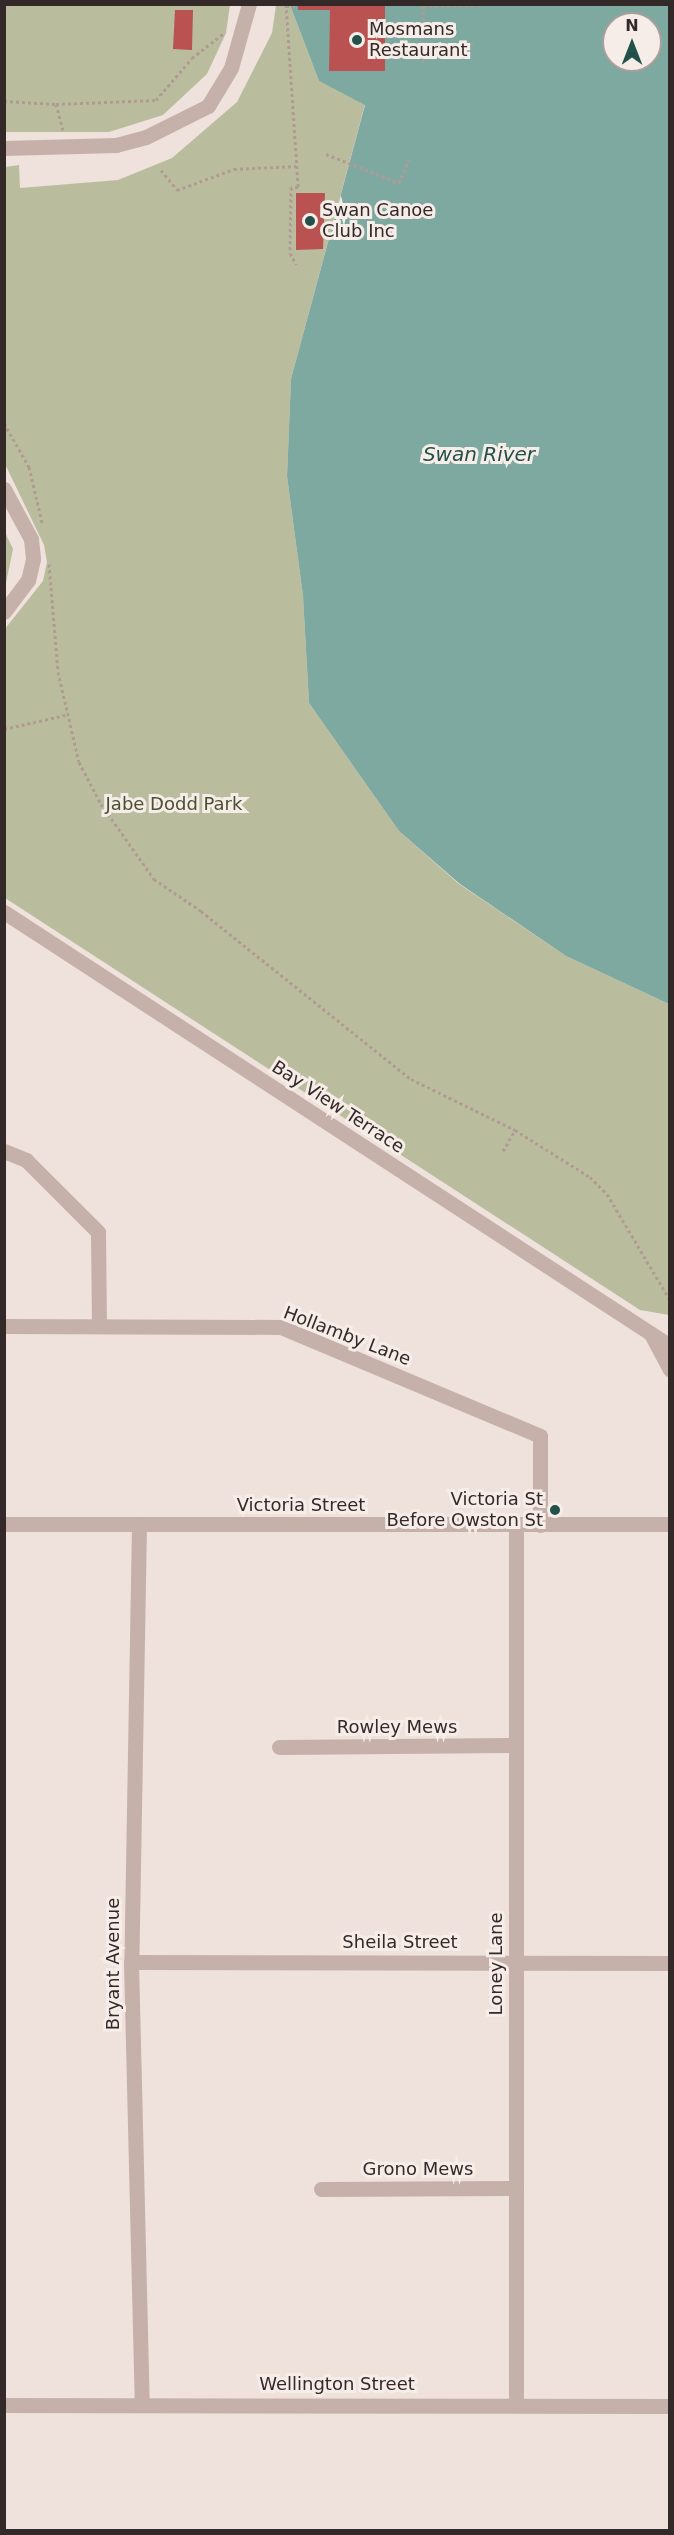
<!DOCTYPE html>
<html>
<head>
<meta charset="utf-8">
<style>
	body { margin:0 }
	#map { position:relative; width:674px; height:2535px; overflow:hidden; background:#efe2dc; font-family:"DejaVu Sans",sans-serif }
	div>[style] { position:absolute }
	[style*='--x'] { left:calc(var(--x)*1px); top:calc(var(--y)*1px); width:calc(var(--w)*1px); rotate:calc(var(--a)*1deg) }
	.green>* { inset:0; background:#b9bd9e }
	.water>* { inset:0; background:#7ea9a1 }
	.building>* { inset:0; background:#b95251 }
	.path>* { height:3px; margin-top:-1.5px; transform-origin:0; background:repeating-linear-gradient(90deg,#b29a94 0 3px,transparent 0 6px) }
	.minor>* { height:15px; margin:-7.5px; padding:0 7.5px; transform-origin:7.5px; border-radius:7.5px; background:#c6b0aa }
	.dots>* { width:16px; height:16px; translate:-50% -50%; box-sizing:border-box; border:3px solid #f7ede8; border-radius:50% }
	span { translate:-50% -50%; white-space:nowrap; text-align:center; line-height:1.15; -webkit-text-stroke:6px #f7ede8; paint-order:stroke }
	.poi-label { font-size:18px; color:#342929 }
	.left { translate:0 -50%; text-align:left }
	.right { translate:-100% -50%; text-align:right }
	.park-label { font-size:18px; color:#4b502f }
	.street-label { font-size:18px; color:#342929 }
	.water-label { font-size:20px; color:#22514a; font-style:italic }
	.frame { position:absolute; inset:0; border:6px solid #342929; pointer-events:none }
	.north { position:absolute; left:602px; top:12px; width:60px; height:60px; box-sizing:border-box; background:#f7ede8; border:2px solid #a99f9c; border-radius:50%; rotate:0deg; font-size:16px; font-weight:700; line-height:24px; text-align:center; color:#342929 }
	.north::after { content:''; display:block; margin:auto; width:21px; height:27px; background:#22514a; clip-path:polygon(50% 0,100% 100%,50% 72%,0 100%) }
</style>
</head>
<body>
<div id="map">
	<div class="green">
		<div style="clip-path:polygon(4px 5px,230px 5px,226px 33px,207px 74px,163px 115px,109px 132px,5px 132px)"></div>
		<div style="clip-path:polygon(276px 5px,290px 5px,319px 81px,365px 104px,291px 379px,287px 476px,303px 596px,309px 703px,399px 831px,459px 884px,566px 956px,669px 1004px,669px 1315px,640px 1310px,5px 898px,4px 630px,43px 581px,47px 562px,44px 545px,5px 464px,5px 167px,19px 165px,20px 188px,118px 180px,172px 158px,237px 102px,272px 33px)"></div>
		<div style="clip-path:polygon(5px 532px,13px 549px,5px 588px)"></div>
	</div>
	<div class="water">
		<div style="clip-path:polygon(evenodd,290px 5px,669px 5px,669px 1004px,566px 956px,460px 884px,399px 831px,309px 703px,303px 596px,287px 476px,291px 379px,365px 105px,319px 81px,290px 5px,614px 24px,650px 24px,650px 60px,614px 60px,614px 24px)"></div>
	</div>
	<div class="building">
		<div style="clip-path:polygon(298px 4px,385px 4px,385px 71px,329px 71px,330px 10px,298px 10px)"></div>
		<div style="clip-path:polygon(175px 10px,193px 10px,192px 50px,173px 49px)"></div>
		<div style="clip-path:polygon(296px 193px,325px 193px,323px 249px,296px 250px)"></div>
	</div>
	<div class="path">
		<div style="--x:286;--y:4;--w:183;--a:86.2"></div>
		<div style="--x:298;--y:187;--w:7;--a:180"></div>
		<div style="--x:291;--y:187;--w:66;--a:90.9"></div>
		<div style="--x:290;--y:253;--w:13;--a:61"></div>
		<div style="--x:286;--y:6;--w:12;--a:0"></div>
		<div style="--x:423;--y:6;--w:60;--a:-1"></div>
		<div style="--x:423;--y:6;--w:57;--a:90"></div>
		<div style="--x:423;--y:44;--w:50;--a:0"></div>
		<div style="--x:4;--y:101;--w:52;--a:3.3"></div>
		<div style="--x:63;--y:130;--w:27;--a:-105"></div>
		<div style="--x:56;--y:104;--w:100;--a:-2.3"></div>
		<div style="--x:156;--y:100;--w:55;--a:-49.4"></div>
		<div style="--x:192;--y:58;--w:41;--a:-38"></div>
		<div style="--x:326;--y:154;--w:79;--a:21.7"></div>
		<div style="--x:399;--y:183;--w:26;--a:-67"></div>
		<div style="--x:161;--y:170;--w:26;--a:51"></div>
		<div style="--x:177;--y:190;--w:61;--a:-20.2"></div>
		<div style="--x:234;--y:169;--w:62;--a:-2.8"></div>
		<div style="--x:4;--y:423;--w:51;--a:60.4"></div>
		<div style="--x:29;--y:467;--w:57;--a:76.7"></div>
		<div style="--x:49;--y:564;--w:108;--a:85.2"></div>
		<div style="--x:58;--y:672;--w:92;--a:76.9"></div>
		<div style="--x:79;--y:762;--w:47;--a:62.4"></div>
		<div style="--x:101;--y:804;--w:92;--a:54.8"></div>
		<div style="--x:154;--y:879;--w:57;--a:34.2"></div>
		<div style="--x:201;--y:911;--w:269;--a:38.7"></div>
		<div style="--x:411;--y:1079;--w:116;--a:26.1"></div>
		<div style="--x:515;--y:1130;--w:89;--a:32.1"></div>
		<div style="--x:590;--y:1177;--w:24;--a:45"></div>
		<div style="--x:607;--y:1194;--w:123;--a:59.3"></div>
		<div style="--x:4;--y:729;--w:63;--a:-12.9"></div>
		<div style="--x:503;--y:1151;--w:24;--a:-60"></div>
	</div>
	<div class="minor">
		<div style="--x:4;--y:148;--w:112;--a:-1.5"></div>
		<div style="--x:116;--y:145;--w:31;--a:-15"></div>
		<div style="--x:146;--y:137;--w:69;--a:-26.6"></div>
		<div style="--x:208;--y:106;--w:44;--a:-58.8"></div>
		<div style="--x:231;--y:68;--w:66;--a:-74.3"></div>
		<div style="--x:4;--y:489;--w:57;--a:61.6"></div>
		<div style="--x:31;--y:539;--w:20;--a:84"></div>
		<div style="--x:33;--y:559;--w:22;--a:103"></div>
		<div style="--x:28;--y:580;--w:40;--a:127"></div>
		<div style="--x:4;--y:912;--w:795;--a:33.09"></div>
		<div style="--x:4;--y:1151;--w:24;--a:22"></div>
		<div style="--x:26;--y:1160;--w:102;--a:45"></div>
		<div style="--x:98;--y:1232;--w:94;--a:89.4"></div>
		<div style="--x:4;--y:1326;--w:277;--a:0.2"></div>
		<div style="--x:281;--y:1327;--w:281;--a:22.8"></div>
		<div style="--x:540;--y:1436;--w:89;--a:90"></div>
		<div style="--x:651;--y:1334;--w:40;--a:62"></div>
		<div style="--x:4;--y:1524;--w:666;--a:0"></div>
		<div style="--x:139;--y:1524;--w:438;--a:91"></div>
		<div style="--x:131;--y:1962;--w:443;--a:88.6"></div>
		<div style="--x:516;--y:1525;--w:878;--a:90"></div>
		<div style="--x:279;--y:1747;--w:236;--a:-0.5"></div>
		<div style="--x:131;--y:1962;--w:539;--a:0.11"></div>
		<div style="--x:321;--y:2189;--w:195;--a:-0.3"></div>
		<div style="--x:4;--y:2405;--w:666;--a:0.09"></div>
	</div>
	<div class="dots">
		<div style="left:357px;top:40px;background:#22514a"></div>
		<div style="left:310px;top:221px;background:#22514a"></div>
		<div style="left:555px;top:1510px;background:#22514a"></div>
	</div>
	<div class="poi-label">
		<span class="left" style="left:369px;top:40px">Mosmans<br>Restaurant</span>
		<span class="left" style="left:322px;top:221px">Swan Canoe<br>Club Inc</span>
		<span class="right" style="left:543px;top:1510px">Victoria St<br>Before Owston St</span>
	</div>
	<div class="park-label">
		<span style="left:174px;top:804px">Jabe Dodd Park</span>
	</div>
	<div class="street-label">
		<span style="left:338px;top:1107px;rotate:33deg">Bay View Terrace</span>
		<span style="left:347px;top:1336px;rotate:21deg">Hollamby Lane</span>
		<span style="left:301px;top:1505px">Victoria Street</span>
		<span style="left:397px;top:1727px">Rowley Mews</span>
		<span style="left:400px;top:1942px">Sheila Street</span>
		<span style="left:113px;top:1964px;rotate:-90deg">Bryant Avenue</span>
		<span style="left:496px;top:1964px;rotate:-90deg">Loney Lane</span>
		<span style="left:418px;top:2169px">Grono Mews</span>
		<span style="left:337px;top:2384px">Wellington Street</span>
	</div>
	<div class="water-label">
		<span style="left:479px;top:454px">Swan River</span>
	</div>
	<div class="frame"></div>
	<div class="north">N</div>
</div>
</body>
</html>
